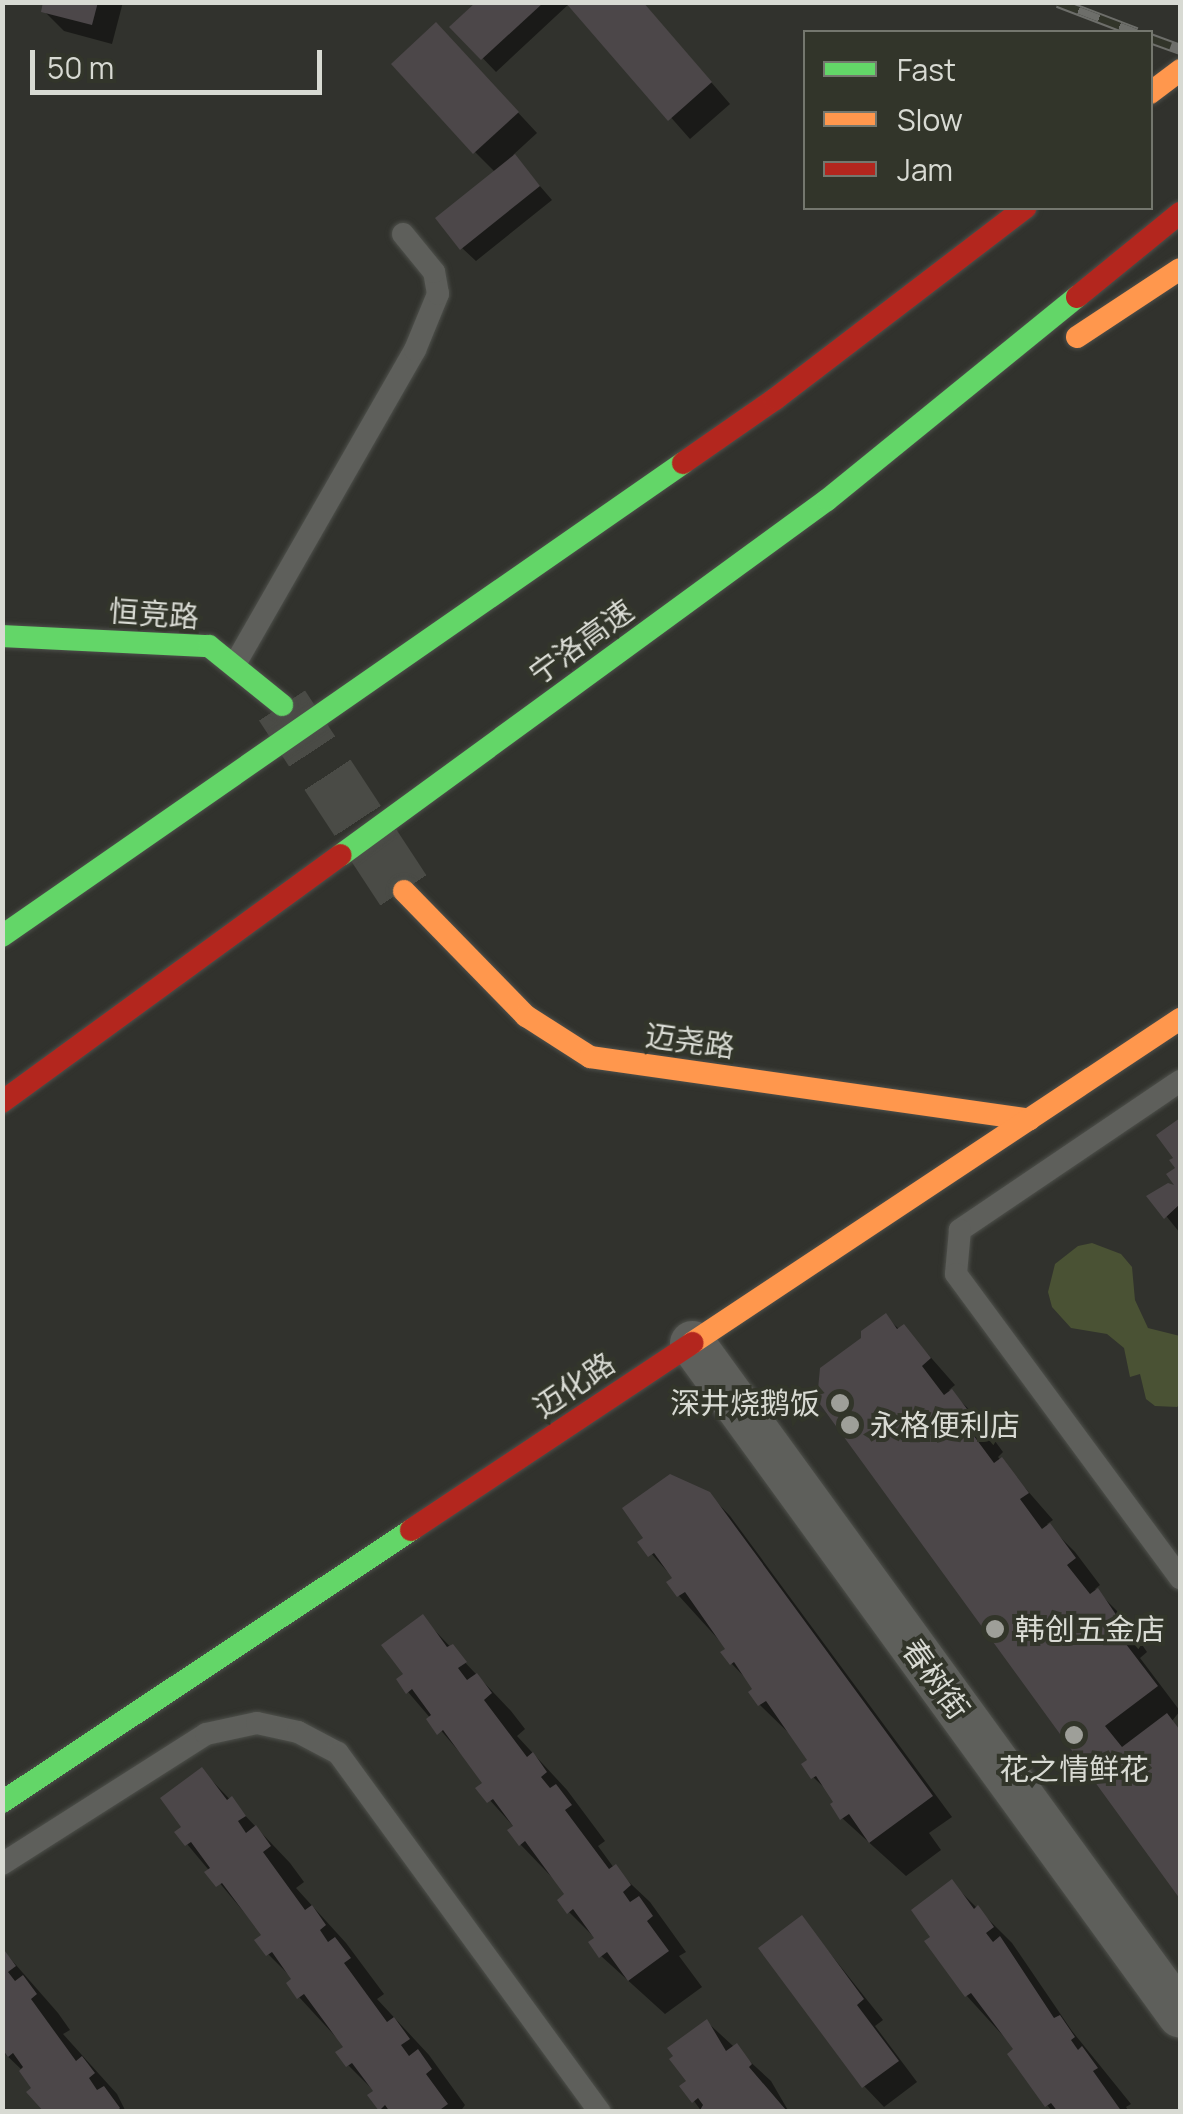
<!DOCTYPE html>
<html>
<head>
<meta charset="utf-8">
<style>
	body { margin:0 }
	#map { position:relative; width:1183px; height:2114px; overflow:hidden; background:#31322d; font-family:Manrope,"Noto Sans SC",sans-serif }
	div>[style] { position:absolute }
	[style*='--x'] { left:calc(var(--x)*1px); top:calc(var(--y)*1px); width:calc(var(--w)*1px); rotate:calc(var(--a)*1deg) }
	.green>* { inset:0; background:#4a5234 }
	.shadow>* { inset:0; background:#0007 }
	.building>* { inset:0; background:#4c4749 }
	.secondary-tunnel>* { height:55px; margin-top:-27.5px; transform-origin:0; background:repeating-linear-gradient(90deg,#4a4b46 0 55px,transparent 0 83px) }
	.roads { filter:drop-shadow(0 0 2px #4e504b) drop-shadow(0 0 2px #4e504b) }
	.lane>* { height:22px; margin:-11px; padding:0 11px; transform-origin:11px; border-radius:11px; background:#5e5f5b }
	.street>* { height:45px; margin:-22.5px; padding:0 22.5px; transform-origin:22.5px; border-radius:22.5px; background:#5e5f5b }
	.fast>* { height:22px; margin:-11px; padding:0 11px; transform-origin:11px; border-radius:11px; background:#63d668 }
	.slow>* { height:22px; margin:-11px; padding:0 11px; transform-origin:11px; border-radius:11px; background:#ff974d }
	.jam>* { height:22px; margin:-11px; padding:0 11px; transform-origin:11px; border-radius:11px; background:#b3261e }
	.rail>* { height:11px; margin-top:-5.5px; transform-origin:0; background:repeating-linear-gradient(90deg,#32352a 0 22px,#6d6e6a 0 44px); box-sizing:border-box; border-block:2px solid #6d6e6a }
	.dots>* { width:28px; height:28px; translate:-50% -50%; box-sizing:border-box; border:5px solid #32352a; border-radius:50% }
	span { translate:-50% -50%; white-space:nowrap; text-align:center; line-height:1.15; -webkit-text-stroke:8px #32352a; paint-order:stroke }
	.street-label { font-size:30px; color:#d8dad3 }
	.poi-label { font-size:30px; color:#d8dad3 }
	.right { translate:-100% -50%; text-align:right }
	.left { translate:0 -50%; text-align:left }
	.frame { position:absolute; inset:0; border:5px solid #d8dad3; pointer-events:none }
	.legend { position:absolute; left:803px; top:30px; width:350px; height:180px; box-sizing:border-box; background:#32352a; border:2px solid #74776e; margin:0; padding:12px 18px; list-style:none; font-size:30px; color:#d8dad3 }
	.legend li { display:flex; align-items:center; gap:20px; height:50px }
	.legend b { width:50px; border:2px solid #74776e }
	.scale { position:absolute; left:30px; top:50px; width:292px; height:45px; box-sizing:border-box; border:5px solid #d8dad3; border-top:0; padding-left:12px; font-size:30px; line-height:35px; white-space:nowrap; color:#d8dad3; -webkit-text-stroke:8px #32352a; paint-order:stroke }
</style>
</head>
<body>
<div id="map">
	<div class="green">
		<div style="clip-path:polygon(1092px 1243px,1121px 1254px,1132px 1267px,1135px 1300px,1148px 1328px,1180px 1336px,1180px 1404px,1177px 1407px,1155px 1406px,1146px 1399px,1140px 1374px,1130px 1377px,1124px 1348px,1107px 1334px,1071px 1328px,1052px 1307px,1048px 1292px,1055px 1264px,1078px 1246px)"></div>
	</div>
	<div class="shadow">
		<div style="clip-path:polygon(46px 2px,123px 2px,112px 44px,64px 31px,44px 11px)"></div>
		<div style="clip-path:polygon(479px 2px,642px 2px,730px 104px,690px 139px,570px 3px,496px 72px,453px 27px)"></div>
		<div style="clip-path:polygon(456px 46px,537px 133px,513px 155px,552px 200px,476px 261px,462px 248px,496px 173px,475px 152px)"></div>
		<div style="clip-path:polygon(1180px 1121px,1180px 1233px,1150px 1196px,1168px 1186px,1180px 1190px,1169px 1174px,1179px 1168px,1176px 1158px,1160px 1136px)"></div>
		<div style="clip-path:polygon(885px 1316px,900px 1330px,904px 1327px,955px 1385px,949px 1390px,978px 1418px,1003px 1452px,998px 1457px,1053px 1520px,1047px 1524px,1075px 1552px,1100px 1585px,1095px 1589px,1123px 1617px,1147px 1652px,1140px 1658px,1180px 1711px,1172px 1721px,1180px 1730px,1180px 1893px,820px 1399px)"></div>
		<div style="clip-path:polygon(709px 1494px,730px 1516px,952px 1817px,929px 1833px,941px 1850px,906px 1876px,842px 1818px,833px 1796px,813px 1777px,810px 1761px,796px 1740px,760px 1705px,752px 1692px,756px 1689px,731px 1663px,728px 1650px,679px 1596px,674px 1579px,641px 1542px)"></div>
		<div style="clip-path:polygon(423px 1618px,511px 1711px,525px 1729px,517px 1736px,567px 1790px,605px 1841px,598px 1846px,614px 1868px,650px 1902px,686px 1952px,679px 1956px,702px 1987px,665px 2014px,601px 1956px,596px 1939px,569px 1912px,568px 1894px,520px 1844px,515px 1828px,479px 1788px,486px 1783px,408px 1692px,406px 1674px)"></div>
		<div style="clip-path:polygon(202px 1770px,290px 1863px,304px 1882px,296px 1888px,346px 1943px,384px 1994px,377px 1999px,429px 2055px,465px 2105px,460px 2112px,383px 2112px,371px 2096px,375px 2092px,348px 2065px,346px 2048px,299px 1997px,294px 1980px,268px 1954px,264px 1936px,187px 1844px,185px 1828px)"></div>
		<div style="clip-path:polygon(952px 1883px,1012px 1943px,1072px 2031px,1131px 2104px,1126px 2107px,1129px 2112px,1053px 2112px,1047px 2105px,1016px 2050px,966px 1995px,934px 1938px)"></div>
		<div style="clip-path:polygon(802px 1918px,883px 2020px,875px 2026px,917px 2082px,884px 2107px,864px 2086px,761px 1948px)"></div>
		<div style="clip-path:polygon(2px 1949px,58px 2013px,70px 2030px,63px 2034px,117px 2094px,126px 2112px,46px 2112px,23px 2071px,2px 2051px)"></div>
		<div style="clip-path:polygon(707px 2022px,771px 2081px,789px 2112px,702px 2112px,683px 2086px,689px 2082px)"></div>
	</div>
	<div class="building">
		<div style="clip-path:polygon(43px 2px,98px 2px,92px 25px,41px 12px)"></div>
		<div style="clip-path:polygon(565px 2px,643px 2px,712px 82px,668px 121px)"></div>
		<div style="clip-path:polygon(475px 3px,543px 3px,481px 60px,449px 27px)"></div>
		<div style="clip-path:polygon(436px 22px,519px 112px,473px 154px,391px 64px)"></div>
		<div style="clip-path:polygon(515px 154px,540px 186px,460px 250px,435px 218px)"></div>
		<div style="clip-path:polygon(1180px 1118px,1180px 1204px,1164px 1219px,1146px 1196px,1168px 1183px,1174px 1185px,1166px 1174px,1175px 1168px,1169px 1160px,1173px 1158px,1156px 1135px)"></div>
		<div style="clip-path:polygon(886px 1313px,897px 1329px,904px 1324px,931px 1358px,922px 1366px,944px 1395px,952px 1389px,979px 1425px,971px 1432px,994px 1463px,1002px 1457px,1029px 1493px,1020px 1499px,1042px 1529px,1050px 1523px,1076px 1558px,1067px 1565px,1090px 1594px,1098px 1588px,1123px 1625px,1116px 1631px,1158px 1686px,1105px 1726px,1122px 1747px,1167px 1713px,1180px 1730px,1180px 1899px,817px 1400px,820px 1368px,861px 1338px,861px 1331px)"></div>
		<div style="clip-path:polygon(670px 1474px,710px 1492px,933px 1796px,869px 1843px,849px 1814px,840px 1820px,830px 1804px,833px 1802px,816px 1776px,811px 1779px,801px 1764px,807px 1760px,766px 1701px,758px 1706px,748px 1692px,752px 1689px,734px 1662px,730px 1665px,720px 1652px,725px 1649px,685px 1592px,677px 1597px,666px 1582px,672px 1578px,654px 1553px,648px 1557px,637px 1542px,643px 1538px,622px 1508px)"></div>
		<div style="clip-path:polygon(423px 1614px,447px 1647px,453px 1644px,467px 1662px,458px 1668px,467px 1680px,477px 1673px,492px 1693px,484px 1700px,527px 1757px,533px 1752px,547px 1772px,541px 1777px,550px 1788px,556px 1784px,572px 1805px,565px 1810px,609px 1869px,616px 1864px,631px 1885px,623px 1892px,630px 1902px,639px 1896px,653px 1916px,647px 1921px,669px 1951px,628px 1981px,607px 1952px,599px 1958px,588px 1942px,594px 1938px,573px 1909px,567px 1914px,557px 1900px,564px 1894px,525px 1841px,519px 1846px,507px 1830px,513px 1826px,493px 1799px,487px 1803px,475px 1788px,482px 1783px,443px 1730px,437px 1735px,426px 1719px,431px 1715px,412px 1689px,406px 1694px,396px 1679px,403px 1674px,381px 1645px)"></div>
		<div style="clip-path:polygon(202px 1767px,227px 1800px,232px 1796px,246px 1816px,238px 1821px,246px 1833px,256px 1825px,271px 1846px,263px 1852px,305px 1910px,312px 1905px,326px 1925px,320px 1930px,328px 1942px,335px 1937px,351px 1958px,344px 1963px,387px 2022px,394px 2017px,410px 2039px,401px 2045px,409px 2056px,418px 2049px,432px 2069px,426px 2074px,448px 2104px,437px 2112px,390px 2112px,385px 2105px,379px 2111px,367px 2095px,373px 2091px,352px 2063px,346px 2067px,335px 2052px,343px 2047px,304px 1994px,297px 1999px,286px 1983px,291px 1979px,272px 1952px,266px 1956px,254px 1940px,261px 1935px,222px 1883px,216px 1887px,204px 1872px,210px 1868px,191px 1842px,185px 1846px,174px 1832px,181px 1827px,160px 1798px)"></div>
		<div style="clip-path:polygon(952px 1879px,974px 1909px,978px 1905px,994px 1927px,986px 1933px,993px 1942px,1000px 1936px,1054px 2018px,1060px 2015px,1075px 2037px,1071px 2040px,1078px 2050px,1082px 2046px,1098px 2068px,1093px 2071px,1122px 2112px,1058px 2112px,1051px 2103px,1045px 2107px,1007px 2054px,1013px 2049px,971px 1993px,965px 1997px,924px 1941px,930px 1937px,911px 1910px)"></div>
		<div style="clip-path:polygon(802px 1915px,864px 1999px,857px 2005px,899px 2061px,862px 2088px,758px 1948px)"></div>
		<div style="clip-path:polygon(2px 1947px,16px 1966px,8px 1972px,15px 1981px,23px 1975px,37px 1994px,31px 1999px,76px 2061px,82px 2056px,95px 2073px,89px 2078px,97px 2090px,104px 2086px,120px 2108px,116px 2112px,44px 2112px,26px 2092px,31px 2088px,19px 2071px,23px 2067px,13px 2053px,8px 2057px,2px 2049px)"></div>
		<div style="clip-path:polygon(707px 2019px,726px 2051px,737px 2043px,752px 2064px,749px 2067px,786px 2110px,699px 2112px,703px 2105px,698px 2098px,692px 2103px,679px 2086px,686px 2081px,669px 2059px,673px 2056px,667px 2048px)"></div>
	</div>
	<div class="secondary-tunnel">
		<div style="--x:282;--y:705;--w:222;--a:56.7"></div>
	</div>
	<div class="roads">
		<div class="lane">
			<div style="--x:234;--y:666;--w:364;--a:-60.2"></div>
			<div style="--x:415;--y:350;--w:61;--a:-67.7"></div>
			<div style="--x:438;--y:294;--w:22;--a:-100"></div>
			<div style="--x:434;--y:272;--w:49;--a:-129.2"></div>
			<div style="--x:1180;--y:1081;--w:266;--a:145.9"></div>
			<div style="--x:960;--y:1230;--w:44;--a:95.2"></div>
			<div style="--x:956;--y:1274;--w:378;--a:53.6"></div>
			<div style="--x:2;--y:1864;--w:242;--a:-32.5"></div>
			<div style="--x:206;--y:1734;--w:52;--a:-12.2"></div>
			<div style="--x:257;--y:1723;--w:42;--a:12.4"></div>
			<div style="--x:298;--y:1732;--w:45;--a:27.7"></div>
			<div style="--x:338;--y:1753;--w:444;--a:53.9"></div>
		</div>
		<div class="street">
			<div style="--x:692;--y:1343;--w:830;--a:54.01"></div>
		</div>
		<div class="fast">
			<div style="--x:2;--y:636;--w:207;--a:2.8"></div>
			<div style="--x:209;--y:646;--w:94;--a:38.9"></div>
			<div style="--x:341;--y:855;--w:602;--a:-36.15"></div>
			<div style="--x:827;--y:500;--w:322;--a:-39.1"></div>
			<div style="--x:2;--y:936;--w:829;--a:-34.78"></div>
			<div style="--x:2;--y:1802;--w:491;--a:-33.6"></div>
		</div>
		<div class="slow">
			<div style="--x:1150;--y:93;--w:38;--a:-37"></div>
			<div style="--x:1077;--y:337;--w:123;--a:-33.4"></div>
			<div style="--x:404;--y:891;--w:175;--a:45.7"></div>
			<div style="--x:526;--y:1016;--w:76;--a:32.6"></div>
			<div style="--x:590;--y:1057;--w:444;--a:8.1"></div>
			<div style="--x:692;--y:1343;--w:586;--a:-33.58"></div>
		</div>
		<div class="jam">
			<div style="--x:1077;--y:297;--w:133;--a:-39.2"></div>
			<div style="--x:683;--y:463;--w:112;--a:-34.8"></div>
			<div style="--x:775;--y:399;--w:315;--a:-37.4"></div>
			<div style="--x:2;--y:1102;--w:419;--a:-36.1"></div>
			<div style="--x:411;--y:1530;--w:338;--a:-33.6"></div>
		</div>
	</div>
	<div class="rail">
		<div style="--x:1058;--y:2;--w:84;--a:21"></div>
		<div style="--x:1150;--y:38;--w:32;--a:20"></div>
	</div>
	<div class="dots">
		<div style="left:840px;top:1403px;background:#9e9f99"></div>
		<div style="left:850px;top:1425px;background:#9e9f99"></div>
		<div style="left:995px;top:1629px;background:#9e9f99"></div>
		<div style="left:1074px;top:1735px;background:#9e9f99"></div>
	</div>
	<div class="street-label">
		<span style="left:154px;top:614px;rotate:4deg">恒竞路</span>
		<span style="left:581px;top:642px;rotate:-36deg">宁洛高速</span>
		<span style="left:690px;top:1041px;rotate:8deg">迈尧路</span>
		<span style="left:574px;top:1385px;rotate:-34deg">迈化路</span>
		<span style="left:936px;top:1679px;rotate:54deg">春树街</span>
	</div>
	<div class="poi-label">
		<span class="right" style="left:820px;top:1403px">深井烧鹅饭</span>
		<span class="left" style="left:870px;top:1425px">永格便利店</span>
		<span class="left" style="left:1015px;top:1629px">韩创五金店</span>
		<span style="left:1074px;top:1769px">花之情鲜花</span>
	</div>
	<div class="frame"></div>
	<ul class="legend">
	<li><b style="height:12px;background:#63d668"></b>Fast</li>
	<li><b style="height:12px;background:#ff974d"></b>Slow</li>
	<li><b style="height:12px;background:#b3261e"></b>Jam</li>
	</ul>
	<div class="scale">50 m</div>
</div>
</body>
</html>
